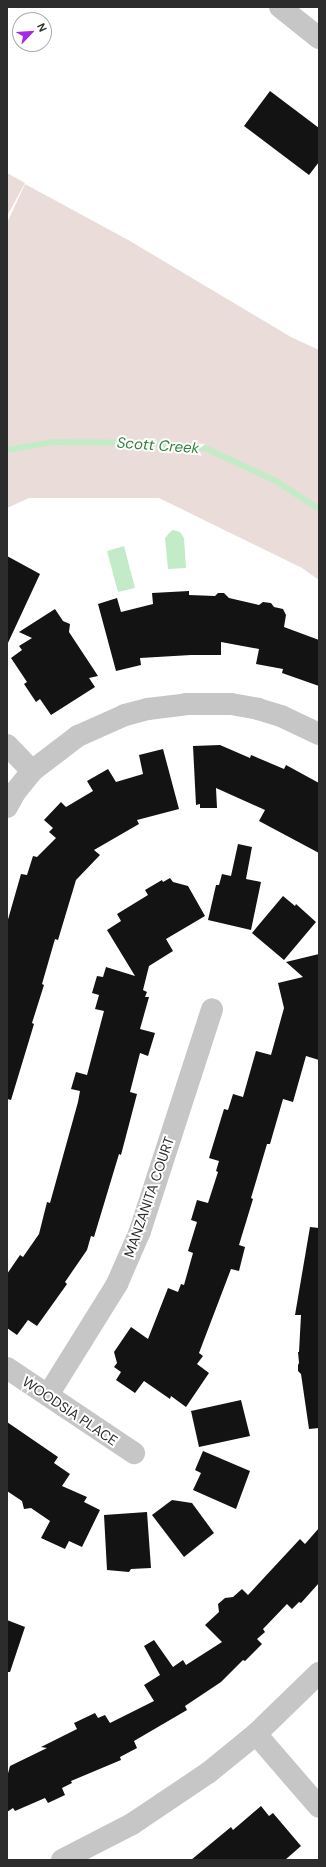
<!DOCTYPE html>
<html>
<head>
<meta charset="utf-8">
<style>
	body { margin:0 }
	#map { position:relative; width:326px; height:1867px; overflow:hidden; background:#fff; font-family:"DM Sans",sans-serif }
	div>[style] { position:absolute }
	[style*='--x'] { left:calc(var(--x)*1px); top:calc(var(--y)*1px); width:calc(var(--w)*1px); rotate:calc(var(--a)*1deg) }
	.green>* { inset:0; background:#eadcd8 }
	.water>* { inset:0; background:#c3ebc8 }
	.stream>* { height:6px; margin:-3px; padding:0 3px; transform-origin:3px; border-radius:3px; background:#c3ebc8 }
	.building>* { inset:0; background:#131313 }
	.minor>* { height:22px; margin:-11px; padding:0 11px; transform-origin:11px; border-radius:11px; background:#c6c6c6 }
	span { translate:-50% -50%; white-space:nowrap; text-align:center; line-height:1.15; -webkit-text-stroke:4px #fff; paint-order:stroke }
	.street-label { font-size:14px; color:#2c2c2c }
	.water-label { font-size:15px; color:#35823e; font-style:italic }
	.frame { position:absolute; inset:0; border:8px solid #2c2c2c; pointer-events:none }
	.north { position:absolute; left:12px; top:12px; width:40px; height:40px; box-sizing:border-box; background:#fff; border:1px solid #ababab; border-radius:50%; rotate:65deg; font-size:11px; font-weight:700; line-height:16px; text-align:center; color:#2c2c2c }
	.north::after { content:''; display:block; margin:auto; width:14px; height:18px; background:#a629e7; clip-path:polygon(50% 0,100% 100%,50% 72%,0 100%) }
</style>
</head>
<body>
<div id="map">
	<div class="green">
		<div style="clip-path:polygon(7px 173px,25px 183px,7px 216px)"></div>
		<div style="clip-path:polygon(25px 184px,130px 241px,291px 337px,319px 350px,319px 580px,302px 568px,159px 498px,29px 498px,7px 508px,7px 223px)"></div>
	</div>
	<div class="water">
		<div style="clip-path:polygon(173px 530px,180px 532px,184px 538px,186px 568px,168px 569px,165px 538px,170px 532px)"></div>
		<div style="clip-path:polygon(124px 546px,135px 588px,118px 592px,107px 551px)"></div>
	</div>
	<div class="stream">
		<div style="--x:7;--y:450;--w:47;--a:-9.9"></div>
		<div style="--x:53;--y:442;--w:94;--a:0.6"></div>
		<div style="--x:147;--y:443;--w:58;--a:4.9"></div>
		<div style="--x:205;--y:448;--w:78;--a:24.9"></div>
		<div style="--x:276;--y:481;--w:51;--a:33.1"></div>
	</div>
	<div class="building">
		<div style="clip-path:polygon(270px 91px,319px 128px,319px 162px,309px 175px,244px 126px)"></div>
		<div style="clip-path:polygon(7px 556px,40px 574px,7px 645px)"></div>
		<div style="clip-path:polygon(189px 591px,189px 595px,215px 596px,218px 593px,224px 593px,229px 598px,259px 605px,263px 602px,271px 603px,274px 607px,283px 609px,286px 615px,284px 627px,319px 640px,319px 686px,282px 673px,283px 669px,256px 664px,259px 649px,221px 642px,221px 655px,191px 655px,140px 658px,141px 665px,116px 671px,98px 604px,117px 598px,121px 612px,153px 604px,152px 593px)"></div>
		<div style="clip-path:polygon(55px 609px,63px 621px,70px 624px,69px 632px,98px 676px,89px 678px,95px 687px,51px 715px,40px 699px,36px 702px,24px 684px,27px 682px,11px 658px,22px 650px,19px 646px,32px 638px,19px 632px)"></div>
		<div style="clip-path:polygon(220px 745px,250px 758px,251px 755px,284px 769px,286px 765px,319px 783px,319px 853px,259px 821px,265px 810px,216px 788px,217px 808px,200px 808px,200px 804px,196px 805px,193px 746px)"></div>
		<div style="clip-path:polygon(163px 749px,179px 809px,137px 820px,139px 824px,94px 850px,100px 855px,76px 880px,58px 940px,55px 939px,42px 984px,44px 985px,32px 1023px,34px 1024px,31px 1034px,11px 1100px,7px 1099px,7px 923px,21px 874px,27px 875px,33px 856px,37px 857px,56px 838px,49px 832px,53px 828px,44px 820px,61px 802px,66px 807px,93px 791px,87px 781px,108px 769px,116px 782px,143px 774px,139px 755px)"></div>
		<div style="clip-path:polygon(238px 844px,252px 847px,246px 879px,261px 882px,251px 930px,208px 920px,216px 885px,219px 885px,222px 874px,231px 876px)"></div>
		<div style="clip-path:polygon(170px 878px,173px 882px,188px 886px,205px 916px,166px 939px,173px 951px,149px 966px,143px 990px,147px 992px,145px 997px,149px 997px,140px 1029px,155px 1033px,148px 1056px,140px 1053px,130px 1092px,137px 1094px,121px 1155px,119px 1154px,94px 1237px,91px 1236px,87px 1250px,65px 1282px,67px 1284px,37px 1326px,28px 1320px,17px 1335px,7px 1328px,7px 1274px,20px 1255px,23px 1257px,39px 1234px,47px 1202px,50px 1203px,78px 1102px,80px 1091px,71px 1089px,76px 1072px,87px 1075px,104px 1011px,95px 1009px,99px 995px,92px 993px,97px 976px,103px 977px,106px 967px,135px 976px,107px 930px,121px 921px,117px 914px,148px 895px,145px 890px,162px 880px,163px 882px)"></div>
		<div style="clip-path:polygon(283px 896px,295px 906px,296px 904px,316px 922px,284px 960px,252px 933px)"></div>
		<div style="clip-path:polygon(319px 954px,319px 1060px,306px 1056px,293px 1102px,283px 1099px,270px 1144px,267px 1144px,251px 1198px,253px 1199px,239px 1245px,245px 1247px,239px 1271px,231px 1269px,199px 1353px,203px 1356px,197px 1364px,209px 1373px,186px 1407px,171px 1396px,170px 1399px,144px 1381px,135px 1393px,116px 1380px,121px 1372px,114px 1367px,117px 1363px,114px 1352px,131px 1327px,148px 1339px,168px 1288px,178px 1292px,181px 1284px,184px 1285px,193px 1253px,188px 1251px,197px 1222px,191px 1220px,197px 1200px,208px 1203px,218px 1172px,216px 1171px,219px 1161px,209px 1158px,224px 1109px,228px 1110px,233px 1094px,243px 1097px,256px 1051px,271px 1055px,284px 1008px,278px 983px,303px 977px,286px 962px)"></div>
		<div style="clip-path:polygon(310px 1227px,319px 1228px,319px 1428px,309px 1429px,301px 1374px,298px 1371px,298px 1365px,299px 1363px,298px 1352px,299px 1352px,301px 1315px,295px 1315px)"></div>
		<div style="clip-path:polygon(241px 1400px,250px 1436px,199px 1447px,191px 1411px)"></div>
		<div style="clip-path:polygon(7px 1422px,58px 1457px,54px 1463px,70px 1474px,62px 1486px,87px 1497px,84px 1502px,100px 1510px,82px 1547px,69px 1541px,65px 1549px,41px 1538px,50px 1521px,31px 1508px,24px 1509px,22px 1501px,7px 1491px)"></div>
		<div style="clip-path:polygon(203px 1451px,250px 1471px,236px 1509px,193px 1490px,201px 1473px,195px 1470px)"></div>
		<div style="clip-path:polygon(172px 1500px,192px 1503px,214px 1533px,184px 1557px,152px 1515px)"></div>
		<div style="clip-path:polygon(147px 1512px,151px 1568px,131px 1569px,129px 1572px,107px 1570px,104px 1515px)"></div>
		<div style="clip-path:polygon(319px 1528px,319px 1583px,301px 1603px,299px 1602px,292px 1609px,287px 1604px,263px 1629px,265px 1632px,257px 1639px,262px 1644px,245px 1661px,243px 1660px,221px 1682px,185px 1706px,187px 1710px,134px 1741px,137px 1748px,120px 1757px,121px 1760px,71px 1781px,72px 1783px,62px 1788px,65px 1795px,48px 1803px,45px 1798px,15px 1811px,13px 1808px,7px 1812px,7px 1777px,10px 1766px,47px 1748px,41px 1747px,77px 1729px,74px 1723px,95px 1713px,98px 1718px,105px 1715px,110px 1723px,154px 1701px,144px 1685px,160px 1675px,144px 1646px,154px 1640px,173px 1667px,183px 1660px,186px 1665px,222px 1642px,205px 1625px,219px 1612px,218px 1604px,225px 1598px,233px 1597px,242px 1589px,248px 1595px,300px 1539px,305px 1544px)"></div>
		<div style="clip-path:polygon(7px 1620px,25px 1627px,10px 1672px,7px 1672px)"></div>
		<div style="clip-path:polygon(261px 1806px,269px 1816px,273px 1813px,301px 1846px,285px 1860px,191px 1860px,231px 1827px,233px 1830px)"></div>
	</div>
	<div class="minor">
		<div style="--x:280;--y:7;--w:50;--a:38.5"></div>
		<div style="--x:7;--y:745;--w:36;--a:46"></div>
		<div style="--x:7;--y:807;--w:18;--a:-61"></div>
		<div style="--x:16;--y:791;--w:26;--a:-51"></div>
		<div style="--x:32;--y:771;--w:58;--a:-37.3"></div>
		<div style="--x:78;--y:736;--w:51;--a:-24.1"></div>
		<div style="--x:125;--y:715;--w:24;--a:-15"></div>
		<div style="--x:148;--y:709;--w:38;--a:-7"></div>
		<div style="--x:186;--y:704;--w:45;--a:0"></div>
		<div style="--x:231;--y:704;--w:27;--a:10"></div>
		<div style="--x:258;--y:709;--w:24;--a:17"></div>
		<div style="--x:281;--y:716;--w:42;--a:25.3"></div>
		<div style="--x:7;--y:1368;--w:153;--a:33.8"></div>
		<div style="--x:48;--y:1395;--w:131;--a:-58.1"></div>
		<div style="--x:117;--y:1284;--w:58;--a:-66.5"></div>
		<div style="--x:140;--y:1231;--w:233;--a:-72"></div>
		<div style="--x:256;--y:1734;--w:96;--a:49.2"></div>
		<div style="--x:62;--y:1860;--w:79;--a:-27.2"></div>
		<div style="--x:132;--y:1824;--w:92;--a:-33.9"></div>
		<div style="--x:208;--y:1773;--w:62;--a:-39.1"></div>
		<div style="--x:256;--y:1734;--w:88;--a:-44.1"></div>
	</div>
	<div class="street-label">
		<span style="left:149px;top:1197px;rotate:-71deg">MANZANITA COURT</span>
		<span style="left:70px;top:1411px;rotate:34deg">WOODSIA PLACE</span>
	</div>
	<div class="water-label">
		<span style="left:158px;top:446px;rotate:4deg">Scott Creek</span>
	</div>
	<div class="frame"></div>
	<div class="north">N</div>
</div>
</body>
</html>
